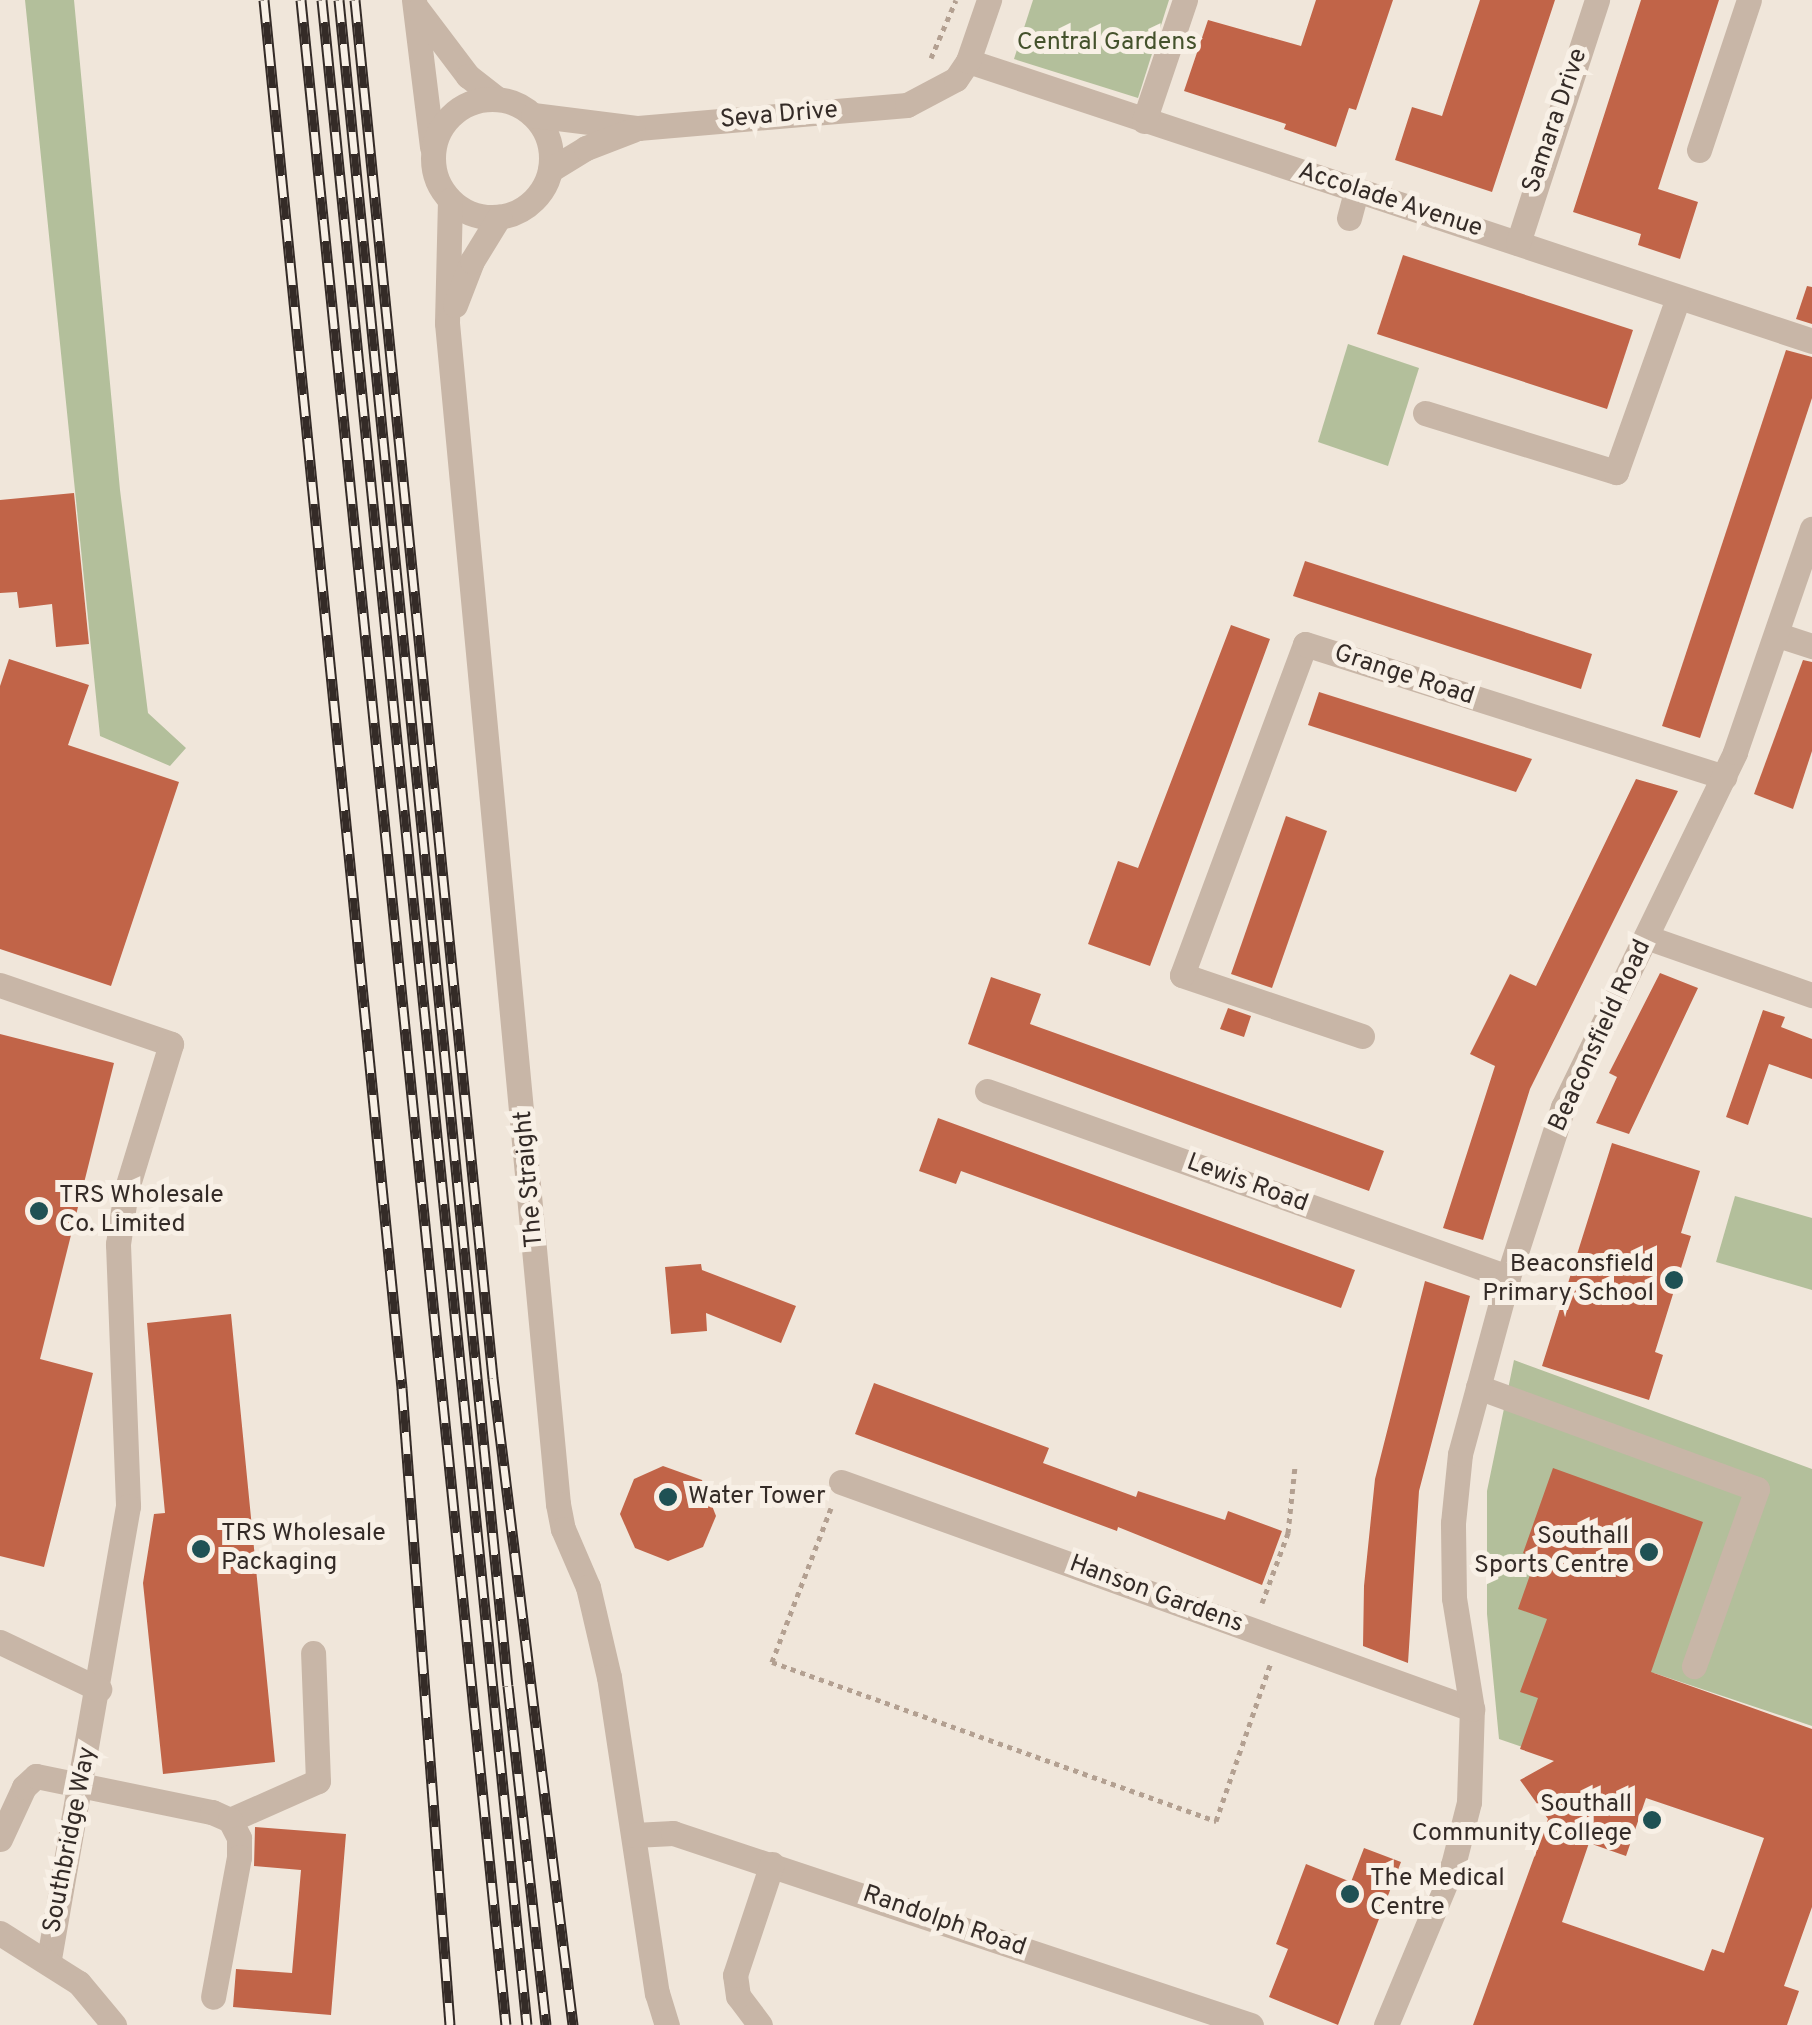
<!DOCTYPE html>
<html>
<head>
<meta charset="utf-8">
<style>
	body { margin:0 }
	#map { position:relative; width:1812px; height:2025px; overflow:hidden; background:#f0e6da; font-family:Overpass,sans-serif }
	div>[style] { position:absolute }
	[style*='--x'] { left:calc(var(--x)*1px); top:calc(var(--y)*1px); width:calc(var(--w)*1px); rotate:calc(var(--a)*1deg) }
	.green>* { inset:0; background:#b3bf9b }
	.building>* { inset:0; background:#c16448 }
	.path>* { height:5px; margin-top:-2.5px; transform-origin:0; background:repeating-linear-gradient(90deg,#b3a091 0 5px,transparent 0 10px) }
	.minor>* { height:25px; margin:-12.5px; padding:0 12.5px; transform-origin:12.5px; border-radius:12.5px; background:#c8b6a7 }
	.minor>.ring { margin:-12.5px; padding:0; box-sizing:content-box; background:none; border:25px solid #c8b6a7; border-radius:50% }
	.rail>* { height:11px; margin-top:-5.5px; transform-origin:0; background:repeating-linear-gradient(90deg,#f8f0e6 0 22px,#342b27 0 44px); box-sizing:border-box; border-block:2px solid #342b27 }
	.dots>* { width:28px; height:28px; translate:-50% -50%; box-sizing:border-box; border:5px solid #f8f0e6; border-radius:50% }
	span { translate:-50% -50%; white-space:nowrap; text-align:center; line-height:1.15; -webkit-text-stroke:10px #f8f0e6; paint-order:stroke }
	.park-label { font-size:25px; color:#44522c }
	.street-label { font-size:25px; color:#342b27 }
	.poi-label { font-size:25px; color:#342b27 }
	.left { translate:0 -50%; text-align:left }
	.right { translate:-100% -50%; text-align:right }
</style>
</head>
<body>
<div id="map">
	<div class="green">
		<div style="clip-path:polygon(25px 0,74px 0,120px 490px,148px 713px,186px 748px,170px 766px,100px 736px)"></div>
		<div style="clip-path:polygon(1033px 0,1169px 0,1138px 98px,1014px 59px)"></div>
		<div style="clip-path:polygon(1348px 344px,1419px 368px,1388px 466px,1318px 442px)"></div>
		<div style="clip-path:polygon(1735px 1196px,1812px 1218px,1812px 1290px,1716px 1262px)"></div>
		<div style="clip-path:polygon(1514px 1360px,1812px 1469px,1812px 1726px,1654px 1673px,1615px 1779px,1499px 1739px,1487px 1614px,1487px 1491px)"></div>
	</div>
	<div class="building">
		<div style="clip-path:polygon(1316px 0,1393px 0,1356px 110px,1349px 108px,1336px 147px,1284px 129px,1286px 124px,1184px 91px,1208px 20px,1301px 46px)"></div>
		<div style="clip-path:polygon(1480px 0,1555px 0,1492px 192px,1395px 160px,1412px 107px,1442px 116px)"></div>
		<div style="clip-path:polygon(1641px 0,1719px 0,1658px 189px,1698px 202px,1680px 259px,1638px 245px,1641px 234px,1573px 212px)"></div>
		<div style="clip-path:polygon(1403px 255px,1633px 330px,1607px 409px,1377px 334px)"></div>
		<div style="clip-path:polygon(1807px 286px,1812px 287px,1812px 324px,1796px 319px)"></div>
		<div style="clip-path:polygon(1786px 350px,1812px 357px,1812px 398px,1700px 738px,1662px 726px)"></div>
		<div style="clip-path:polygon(74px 493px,89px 644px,56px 647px,52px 604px,19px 608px,17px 592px,0 593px,0 500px)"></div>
		<div style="clip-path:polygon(1305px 561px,1592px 654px,1581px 689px,1293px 596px)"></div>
		<div style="clip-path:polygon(1231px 625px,1270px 639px,1150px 966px,1088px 944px,1118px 861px,1138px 868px)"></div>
		<div style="clip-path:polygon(9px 659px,89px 685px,68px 745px,179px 782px,111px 986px,0 949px,0 686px)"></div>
		<div style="clip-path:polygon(1803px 660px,1812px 662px,1812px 751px,1793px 809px,1754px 794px)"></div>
		<div style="clip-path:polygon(1319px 692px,1532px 759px,1516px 792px,1308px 725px)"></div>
		<div style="clip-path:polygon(1636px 779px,1678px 791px,1530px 1089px,1483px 1240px,1443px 1228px,1495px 1066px,1470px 1054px,1510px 974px,1536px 986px)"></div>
		<div style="clip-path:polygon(1286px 816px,1327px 831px,1272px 988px,1231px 974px)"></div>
		<div style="clip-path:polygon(1660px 973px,1698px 988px,1629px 1134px,1596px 1123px,1617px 1077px,1609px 1073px)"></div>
		<div style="clip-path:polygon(991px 977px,1041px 994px,1030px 1024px,1384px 1151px,1369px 1191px,968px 1044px)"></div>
		<div style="clip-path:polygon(1228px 1008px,1251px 1016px,1244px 1037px,1220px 1029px)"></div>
		<div style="clip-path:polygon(1763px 1010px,1785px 1017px,1781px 1027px,1812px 1039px,1812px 1079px,1769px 1064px,1748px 1125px,1726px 1117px)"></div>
		<div style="clip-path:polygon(0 1034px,114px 1063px,40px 1359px,93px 1373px,44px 1567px,0 1556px)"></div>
		<div style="clip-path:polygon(938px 1118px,1355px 1270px,1341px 1308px,961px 1171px,956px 1184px,919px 1171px)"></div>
		<div style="clip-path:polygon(1612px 1143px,1700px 1171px,1681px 1233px,1691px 1236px,1655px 1352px,1663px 1355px,1649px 1400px,1542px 1366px)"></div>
		<div style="clip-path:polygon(701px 1264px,702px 1270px,796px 1306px,781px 1343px,706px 1313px,707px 1331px,671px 1334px,665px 1267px)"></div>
		<div style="clip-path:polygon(1425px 1281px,1470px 1296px,1419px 1491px,1408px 1663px,1363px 1646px,1364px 1586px,1375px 1479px)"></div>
		<div style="clip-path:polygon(231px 1314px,275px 1762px,163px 1774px,143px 1583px,154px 1514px,165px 1513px,147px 1323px)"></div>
		<div style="clip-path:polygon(874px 1383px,1049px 1448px,1043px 1463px,1136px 1497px,1138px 1491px,1225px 1520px,1228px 1511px,1282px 1531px,1262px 1585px,1118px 1527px,1117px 1531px,855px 1434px)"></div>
		<div style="clip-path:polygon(663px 1466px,702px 1480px,716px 1516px,703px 1547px,668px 1561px,635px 1548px,620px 1514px,634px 1479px)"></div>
		<div style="clip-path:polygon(evenodd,1553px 1468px,1703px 1522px,1651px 1672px,1812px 1729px,1812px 1907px,1784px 1986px,1799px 1991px,1787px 2025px,1473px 2025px,1548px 1819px,1520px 1780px,1554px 1761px,1520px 1749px,1538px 1698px,1520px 1692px,1547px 1619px,1518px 1609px,1536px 1558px,1523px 1553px,1553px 1468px,1646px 1798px,1764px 1838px,1724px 1953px,1712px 1949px,1704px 1971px,1562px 1922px,1589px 1843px,1626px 1856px,1646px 1798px)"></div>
		<div style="clip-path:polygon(255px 1827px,346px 1834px,331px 2015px,233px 2007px,236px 1969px,292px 1973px,301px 1870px,254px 1866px)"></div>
		<div style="clip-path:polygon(1364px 1848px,1401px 1862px,1338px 2025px,1269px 1997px,1288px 1949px,1276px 1944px,1306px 1864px,1351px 1882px)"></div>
	</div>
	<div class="path">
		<div style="--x:931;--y:58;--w:63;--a:-66.7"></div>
		<div style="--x:831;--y:1508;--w:165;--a:111"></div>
		<div style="--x:772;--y:1662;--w:472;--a:19.7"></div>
		<div style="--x:1216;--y:1821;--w:168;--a:-70.9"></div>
		<div style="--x:1262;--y:1603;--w:75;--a:-69.6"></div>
		<div style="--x:1288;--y:1533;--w:67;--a:-84"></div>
	</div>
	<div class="minor">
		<div style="--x:414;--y:0;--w:148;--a:83"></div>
		<div style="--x:418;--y:10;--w:83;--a:52.9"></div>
		<div style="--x:468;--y:76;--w:37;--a:38"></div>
		<div style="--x:968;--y:61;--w:889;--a:18.35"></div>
		<div class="ring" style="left:433px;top:99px;width:93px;height:93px"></div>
		<div style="--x:533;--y:115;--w:106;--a:7.1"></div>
		<div style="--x:638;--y:128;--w:270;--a:-4.9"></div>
		<div style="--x:907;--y:105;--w:55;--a:-28"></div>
		<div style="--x:956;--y:79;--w:22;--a:-56"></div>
		<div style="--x:968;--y:61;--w:65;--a:-71"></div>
		<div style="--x:1144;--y:121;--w:128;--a:-71.3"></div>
		<div style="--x:1699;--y:150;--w:158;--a:-71.6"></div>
		<div style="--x:550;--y:170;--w:42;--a:-31.4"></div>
		<div style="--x:586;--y:148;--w:50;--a:-21"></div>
		<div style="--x:450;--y:200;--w:123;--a:91.4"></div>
		<div style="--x:447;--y:323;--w:1186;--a:84.63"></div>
		<div style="--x:558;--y:1504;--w:25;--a:79"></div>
		<div style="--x:563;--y:1529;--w:63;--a:66.7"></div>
		<div style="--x:588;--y:1587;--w:92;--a:76.9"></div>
		<div style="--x:609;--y:1677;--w:320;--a:81.4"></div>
		<div style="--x:657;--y:1993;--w:34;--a:73"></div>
		<div style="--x:1349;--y:218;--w:30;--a:-75"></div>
		<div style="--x:1518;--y:243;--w:256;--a:-72"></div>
		<div style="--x:455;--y:305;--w:47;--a:-68.9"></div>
		<div style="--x:472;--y:261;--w:52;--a:-58.5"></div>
		<div style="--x:1425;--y:413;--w:200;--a:17.2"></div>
		<div style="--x:1616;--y:472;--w:185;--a:-70.4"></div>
		<div style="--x:1778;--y:635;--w:36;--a:18"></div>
		<div style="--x:1646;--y:937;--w:176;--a:19.3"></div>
		<div style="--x:0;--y:985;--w:181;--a:19"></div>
		<div style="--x:171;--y:1044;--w:154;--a:107"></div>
		<div style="--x:126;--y:1191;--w:54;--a:98.6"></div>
		<div style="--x:118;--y:1244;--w:262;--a:87.8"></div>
		<div style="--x:128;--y:1506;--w:461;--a:99.9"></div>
		<div style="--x:1362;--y:1036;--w:190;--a:-161.3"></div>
		<div style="--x:1182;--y:975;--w:353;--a:-69.6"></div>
		<div style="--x:1305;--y:644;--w:440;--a:17.6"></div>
		<div style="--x:987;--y:1091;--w:553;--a:19.65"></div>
		<div style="--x:1478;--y:1387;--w:297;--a:20.1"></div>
		<div style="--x:1757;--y:1489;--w:188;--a:109.6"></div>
		<div style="--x:841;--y:1482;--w:671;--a:19.79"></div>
		<div style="--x:0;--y:1642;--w:110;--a:25.4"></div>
		<div style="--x:230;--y:1820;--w:96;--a:-23.9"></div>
		<div style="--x:318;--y:1781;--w:128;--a:-92.2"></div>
		<div style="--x:634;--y:1835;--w:39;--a:-3"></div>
		<div style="--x:673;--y:1833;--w:609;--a:18.38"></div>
		<div style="--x:0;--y:1839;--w:57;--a:-65.2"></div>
		<div style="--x:24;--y:1787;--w:16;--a:-43"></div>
		<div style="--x:36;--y:1776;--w:180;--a:11.6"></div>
		<div style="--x:212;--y:1812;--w:20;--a:24"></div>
		<div style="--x:230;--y:1820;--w:20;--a:63"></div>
		<div style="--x:239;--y:1838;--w:19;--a:90"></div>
		<div style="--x:239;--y:1857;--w:142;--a:100.5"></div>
		<div style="--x:0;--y:1933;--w:93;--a:32.3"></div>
		<div style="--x:79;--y:1983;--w:55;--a:50.2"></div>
		<div style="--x:760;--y:2025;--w:36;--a:-127"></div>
		<div style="--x:738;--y:1996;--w:21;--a:-98"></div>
		<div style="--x:735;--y:1975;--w:117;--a:-71.6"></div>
		<div style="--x:1386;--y:2025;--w:173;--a:-67.3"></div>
		<div style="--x:1453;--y:1865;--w:65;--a:-75.7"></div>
		<div style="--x:1469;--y:1802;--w:93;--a:-88.2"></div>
		<div style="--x:1472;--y:1709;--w:112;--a:-99.2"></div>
		<div style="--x:1454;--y:1598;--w:75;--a:-90.8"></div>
		<div style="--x:1453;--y:1523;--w:69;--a:-84.2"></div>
		<div style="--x:1460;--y:1454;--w:183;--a:-74.8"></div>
		<div style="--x:1508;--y:1277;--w:179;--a:-72.1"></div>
		<div style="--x:1563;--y:1107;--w:394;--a:-64.1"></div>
		<div style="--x:1735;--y:752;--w:236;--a:-71"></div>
	</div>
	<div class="rail">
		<div style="--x:264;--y:0;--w:1395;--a:84.32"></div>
		<div style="--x:402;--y:1388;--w:639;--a:85.69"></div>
		<div style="--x:301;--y:0;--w:2035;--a:84.22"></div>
		<div style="--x:322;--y:0;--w:2035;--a:84.22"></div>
		<div style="--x:339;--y:0;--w:1694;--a:84.28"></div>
		<div style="--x:508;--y:1686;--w:341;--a:83.6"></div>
		<div style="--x:355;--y:0;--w:1385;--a:84.28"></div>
		<div style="--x:493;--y:1378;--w:652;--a:82.95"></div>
	</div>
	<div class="dots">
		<div style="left:39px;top:1211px;background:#1f5154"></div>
		<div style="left:1674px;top:1280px;background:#1f5154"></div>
		<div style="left:668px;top:1497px;background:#1f5154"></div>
		<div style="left:201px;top:1549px;background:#1f5154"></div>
		<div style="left:1649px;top:1552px;background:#1f5154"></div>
		<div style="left:1652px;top:1820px;background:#1f5154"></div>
		<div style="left:1350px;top:1894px;background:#1f5154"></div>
	</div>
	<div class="park-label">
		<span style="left:1107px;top:43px">Central Gardens</span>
	</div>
	<div class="street-label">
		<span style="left:779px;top:116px;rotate:-5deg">Seva Drive</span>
		<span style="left:1556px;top:121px;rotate:-71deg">Samara Drive</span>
		<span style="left:1390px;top:201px;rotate:18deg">Accolade Avenue</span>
		<span style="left:1404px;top:676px;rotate:18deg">Grange Road</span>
		<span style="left:1601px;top:1036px;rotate:-65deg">Beaconsfield Road</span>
		<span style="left:530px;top:1179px;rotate:-95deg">The Straight</span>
		<span style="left:1247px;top:1184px;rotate:20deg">Lewis Road</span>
		<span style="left:1156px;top:1595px;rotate:20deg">Hanson Gardens</span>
		<span style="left:71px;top:1840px;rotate:-79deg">Southbridge Way</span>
		<span style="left:944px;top:1922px;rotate:19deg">Randolph Road</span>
	</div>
	<div class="poi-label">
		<span class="left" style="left:59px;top:1211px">TRS Wholesale<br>Co. Limited</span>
		<span class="right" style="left:1654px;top:1280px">Beaconsfield<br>Primary School</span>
		<span class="left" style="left:688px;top:1497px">Water Tower</span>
		<span class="left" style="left:221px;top:1549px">TRS Wholesale<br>Packaging</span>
		<span class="right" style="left:1629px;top:1552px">Southall<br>Sports Centre</span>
		<span class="right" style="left:1632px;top:1820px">Southall<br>Community College</span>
		<span class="left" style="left:1370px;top:1894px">The Medical<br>Centre</span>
	</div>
</div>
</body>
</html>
